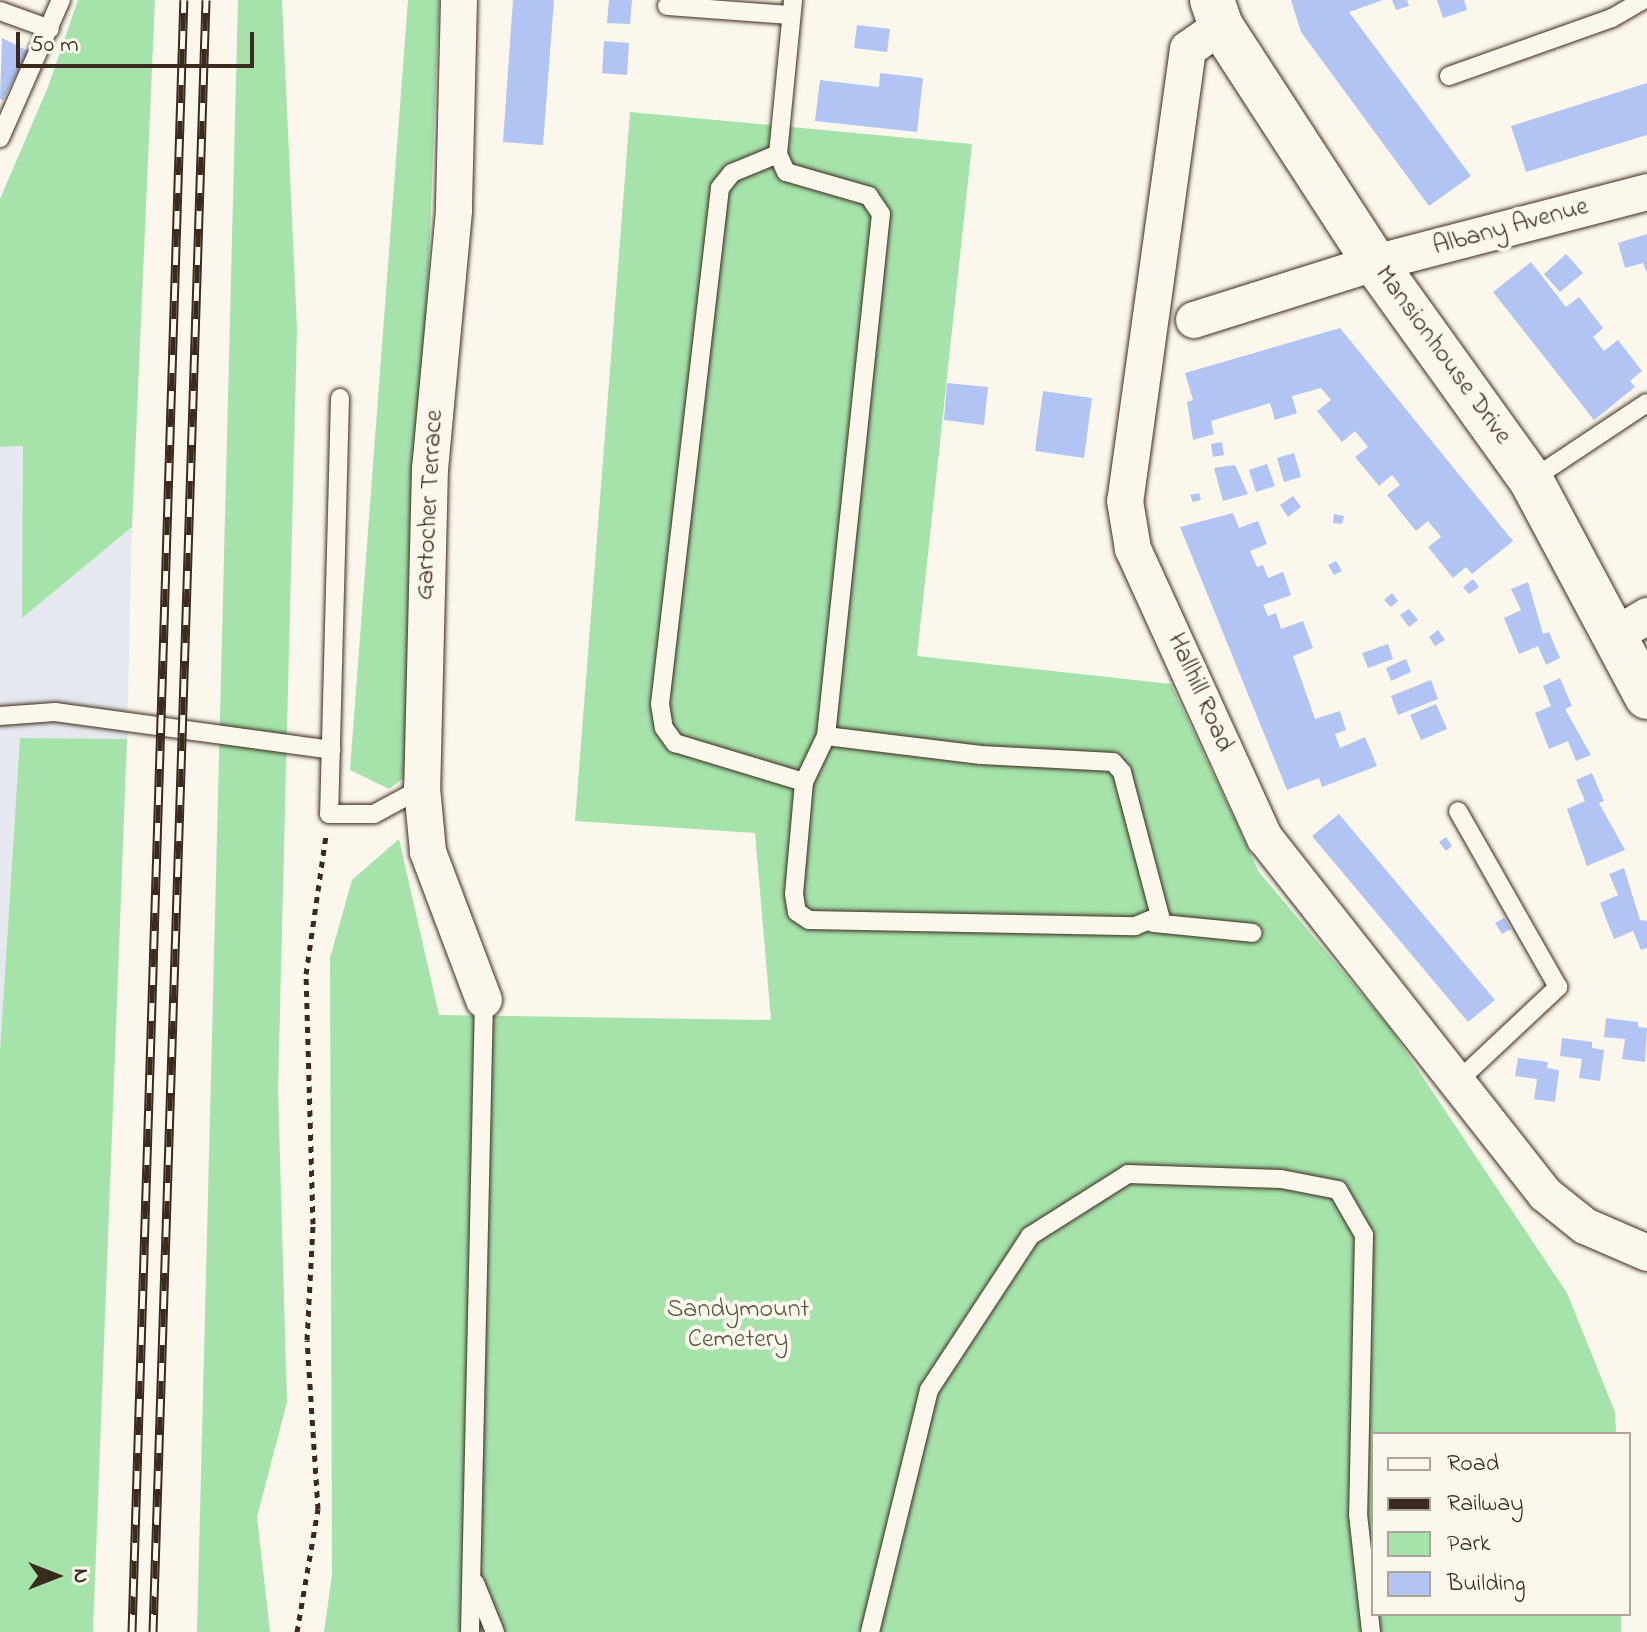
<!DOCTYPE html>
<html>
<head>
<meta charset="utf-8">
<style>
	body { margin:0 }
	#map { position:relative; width:1647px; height:1632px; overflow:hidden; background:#fbf7ec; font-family:"Indie Flower",sans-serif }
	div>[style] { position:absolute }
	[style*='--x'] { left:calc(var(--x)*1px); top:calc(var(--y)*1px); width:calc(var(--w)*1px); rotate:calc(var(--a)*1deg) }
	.built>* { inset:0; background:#e5e8ee }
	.green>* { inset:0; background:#a5e3aa }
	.building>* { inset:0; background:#b1c4f3 }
	.path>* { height:5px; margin-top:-2.5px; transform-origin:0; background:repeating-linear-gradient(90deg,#3b2a1e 0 6px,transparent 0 12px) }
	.roads { filter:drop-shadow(0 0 2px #3b2a1e) drop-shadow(0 0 2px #3b2a1e) }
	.service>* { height:18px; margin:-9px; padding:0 9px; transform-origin:9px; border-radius:9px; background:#fbf7ec }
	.minor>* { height:36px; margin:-18px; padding:0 18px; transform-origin:18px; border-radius:18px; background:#fbf7ec }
	.tertiary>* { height:44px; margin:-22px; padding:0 22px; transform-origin:22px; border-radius:22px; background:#fbf7ec }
	.rail>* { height:9px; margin-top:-4.5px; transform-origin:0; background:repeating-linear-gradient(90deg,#fbf7ec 0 18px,#3b2a1e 0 36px); box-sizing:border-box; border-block:2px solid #3b2a1e }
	span { translate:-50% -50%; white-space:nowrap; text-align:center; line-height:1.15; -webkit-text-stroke:8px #fbf7ec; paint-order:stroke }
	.street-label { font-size:26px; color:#3b2a1e }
	.park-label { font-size:26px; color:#565841 }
	.legend { position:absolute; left:1371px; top:1432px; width:260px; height:184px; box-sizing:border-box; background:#fbf7ec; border:2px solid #aea59a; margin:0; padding:10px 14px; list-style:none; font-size:24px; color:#3b2a1e }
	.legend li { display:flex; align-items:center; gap:16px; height:40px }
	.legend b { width:40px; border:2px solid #aea59a }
	.north { position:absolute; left:16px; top:1536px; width:80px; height:80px; -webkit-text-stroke:6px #fbf7ec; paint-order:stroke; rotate:90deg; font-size:22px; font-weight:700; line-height:32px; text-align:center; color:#3b2a1e }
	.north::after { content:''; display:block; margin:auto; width:28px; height:36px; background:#3b2a1e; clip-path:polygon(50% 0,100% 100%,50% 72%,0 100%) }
	.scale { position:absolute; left:16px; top:32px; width:238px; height:36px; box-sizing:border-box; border:4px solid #3b2a1e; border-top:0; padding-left:10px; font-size:24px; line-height:28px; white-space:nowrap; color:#3b2a1e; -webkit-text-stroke:6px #fbf7ec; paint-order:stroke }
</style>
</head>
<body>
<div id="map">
	<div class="built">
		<div style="clip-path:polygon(23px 446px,23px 617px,132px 527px,127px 739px,20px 738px,0 1051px,0 447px)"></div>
	</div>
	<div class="green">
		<div style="clip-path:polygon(78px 0,155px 0,132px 527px,22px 618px,23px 446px,0 447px,0 199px,48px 87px)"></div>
		<div style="clip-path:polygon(238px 0,282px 0,297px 328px,278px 1089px,287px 1402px,257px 1517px,270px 1632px,197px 1632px)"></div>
		<div style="clip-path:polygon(408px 0,439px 0,409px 774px,389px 789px,350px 770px)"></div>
		<div style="clip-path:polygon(630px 112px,972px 144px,917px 656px,1171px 684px,1259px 872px,1390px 1028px,1567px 1293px,1615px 1412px,1616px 1434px,1373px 1434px,1373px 1614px,1621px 1614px,1621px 1632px,324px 1632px,332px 1575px,330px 958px,352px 880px,399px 839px,439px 1015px,771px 1020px,755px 833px,575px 821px)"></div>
		<div style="clip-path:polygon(20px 738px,127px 739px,93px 1632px,0 1632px,0 1051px)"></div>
	</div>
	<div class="building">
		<div style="clip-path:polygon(513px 0,554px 0,543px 145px,503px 142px)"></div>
		<div style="clip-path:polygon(609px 0,632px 0,630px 24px,607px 23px)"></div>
		<div style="clip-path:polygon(1291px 0,1383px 0,1349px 12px,1471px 176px,1429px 206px,1301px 32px)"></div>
		<div style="clip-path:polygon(1392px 0,1407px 0,1409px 6px,1396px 10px)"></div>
		<div style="clip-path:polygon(1437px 0,1464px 0,1467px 10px,1443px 18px)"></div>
		<div style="clip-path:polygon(857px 25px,890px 29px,887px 52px,854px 48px)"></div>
		<div style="clip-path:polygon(2px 38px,28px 51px,3px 100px,0 99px)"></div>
		<div style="clip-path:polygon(604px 41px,629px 43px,627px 75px,602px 73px)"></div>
		<div style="clip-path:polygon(880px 73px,923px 78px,917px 132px,815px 121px,820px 80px,879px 87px)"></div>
		<div style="clip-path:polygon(1647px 83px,1647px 135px,1526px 172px,1511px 126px)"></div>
		<div style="clip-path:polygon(1647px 234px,1647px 273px,1643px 263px,1625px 268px,1618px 243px)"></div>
		<div style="clip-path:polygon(1566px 254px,1583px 273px,1560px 292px,1544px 274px)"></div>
		<div style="clip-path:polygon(1531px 262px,1566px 307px,1579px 297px,1603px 328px,1593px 337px,1604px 351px,1618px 340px,1642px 371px,1630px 381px,1635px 387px,1594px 420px,1493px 292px)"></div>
		<div style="clip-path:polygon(1340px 328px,1513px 541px,1472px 574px,1466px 567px,1453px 578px,1428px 547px,1441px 537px,1428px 521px,1416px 531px,1387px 495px,1400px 485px,1392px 475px,1379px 486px,1355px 457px,1368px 447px,1355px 431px,1342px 442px,1317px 411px,1331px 400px,1321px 388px,1292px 396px,1297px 413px,1275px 420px,1270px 403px,1211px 421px,1214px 434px,1193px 440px,1187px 402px,1193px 400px,1185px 373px)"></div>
		<div style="clip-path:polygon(947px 383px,988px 387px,984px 425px,944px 420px)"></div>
		<div style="clip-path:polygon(1043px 391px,1092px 398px,1084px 458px,1035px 451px)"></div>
		<div style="clip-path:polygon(1222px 442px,1224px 455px,1213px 457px,1211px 444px)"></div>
		<div style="clip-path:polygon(1294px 453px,1301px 477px,1284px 482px,1277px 458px)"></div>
		<div style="clip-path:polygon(1267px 464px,1275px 486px,1256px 492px,1249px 470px)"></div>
		<div style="clip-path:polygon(1235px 465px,1248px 494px,1223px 501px,1214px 468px)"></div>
		<div style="clip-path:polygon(1199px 493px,1201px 500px,1193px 502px,1190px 495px)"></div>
		<div style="clip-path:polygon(1293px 496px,1301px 507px,1288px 517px,1280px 505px)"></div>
		<div style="clip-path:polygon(1233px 513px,1239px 528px,1258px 521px,1267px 544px,1250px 551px,1257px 567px,1263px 565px,1268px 578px,1283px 572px,1291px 595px,1263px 605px,1268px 616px,1276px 613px,1281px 629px,1303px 621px,1313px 648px,1293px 656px,1315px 719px,1340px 711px,1346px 730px,1335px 734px,1340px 748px,1365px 737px,1377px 766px,1322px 787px,1319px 778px,1287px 790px,1180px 527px)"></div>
		<div style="clip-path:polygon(1334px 514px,1344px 516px,1342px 524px,1333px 523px)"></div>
		<div style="clip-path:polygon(1336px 561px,1342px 571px,1334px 575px,1328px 565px)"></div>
		<div style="clip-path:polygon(1473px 579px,1479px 587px,1469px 594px,1463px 587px)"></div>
		<div style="clip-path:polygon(1528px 582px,1543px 634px,1549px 632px,1560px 658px,1546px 665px,1538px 646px,1519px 654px,1504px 618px,1521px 610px,1511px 589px)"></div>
		<div style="clip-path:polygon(1392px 593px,1398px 601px,1391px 607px,1384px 600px)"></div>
		<div style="clip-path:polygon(1409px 609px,1418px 620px,1409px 627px,1400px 615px)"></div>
		<div style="clip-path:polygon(1438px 630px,1445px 640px,1435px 646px,1429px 637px)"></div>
		<div style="clip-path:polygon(1388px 644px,1393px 659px,1368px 668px,1362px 653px)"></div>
		<div style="clip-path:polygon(1406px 659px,1411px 672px,1391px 681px,1386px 668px)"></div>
		<div style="clip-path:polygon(1560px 678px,1572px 706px,1565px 709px,1591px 755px,1576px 761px,1568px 741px,1549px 749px,1535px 713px,1551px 706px,1543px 686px)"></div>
		<div style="clip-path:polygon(1431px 680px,1438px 699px,1398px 715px,1391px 696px)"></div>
		<div style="clip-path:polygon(1436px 704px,1447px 729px,1421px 740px,1410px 715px)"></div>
		<div style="clip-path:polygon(1592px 773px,1604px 801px,1599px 803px,1625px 850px,1587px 866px,1567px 809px,1585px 801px,1576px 780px)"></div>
		<div style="clip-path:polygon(1339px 814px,1495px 1000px,1468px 1022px,1312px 836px)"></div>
		<div style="clip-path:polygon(1446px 837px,1452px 846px,1446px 851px,1439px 842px)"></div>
		<div style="clip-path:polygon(1624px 868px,1640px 920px,1647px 921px,1647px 948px,1641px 950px,1633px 931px,1614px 939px,1600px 903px,1618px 895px,1609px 874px)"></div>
		<div style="clip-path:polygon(1504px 918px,1511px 929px,1502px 934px,1495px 923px)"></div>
		<div style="clip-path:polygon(1606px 1018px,1638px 1022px,1638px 1027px,1647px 1028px,1645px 1062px,1622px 1059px,1625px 1039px,1604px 1037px)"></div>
		<div style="clip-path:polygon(1562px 1038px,1592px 1042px,1592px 1048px,1604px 1050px,1600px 1081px,1579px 1078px,1582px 1059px,1560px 1056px)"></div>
		<div style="clip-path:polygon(1518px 1058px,1548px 1062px,1547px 1068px,1559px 1070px,1555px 1102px,1534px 1099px,1537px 1079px,1515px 1076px)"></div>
	</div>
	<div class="path">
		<div style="--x:297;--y:1632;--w:125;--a:-80.3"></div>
		<div style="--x:318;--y:1509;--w:169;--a:-93.7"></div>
		<div style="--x:307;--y:1340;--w:116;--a:-87"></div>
		<div style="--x:313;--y:1224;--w:250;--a:-91.6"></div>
		<div style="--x:306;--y:974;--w:140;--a:-81.8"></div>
	</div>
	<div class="roads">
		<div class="service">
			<div style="--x:667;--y:6;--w:124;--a:4.2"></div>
			<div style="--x:0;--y:11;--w:53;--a:19.8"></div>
			<div style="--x:1449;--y:76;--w:173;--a:-19.6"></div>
			<div style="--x:1612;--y:18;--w:36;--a:-30"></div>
			<div style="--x:0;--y:138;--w:151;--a:-66.2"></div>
			<div style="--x:778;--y:154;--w:50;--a:157.6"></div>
			<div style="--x:732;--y:173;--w:19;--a:129"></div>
			<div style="--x:720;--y:188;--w:519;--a:96.63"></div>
			<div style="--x:660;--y:704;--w:24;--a:81"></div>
			<div style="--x:664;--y:728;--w:19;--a:54"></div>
			<div style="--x:675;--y:743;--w:135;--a:16.8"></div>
			<div style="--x:804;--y:782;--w:51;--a:-64.4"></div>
			<div style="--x:826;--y:736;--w:525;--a:-83.99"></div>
			<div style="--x:881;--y:214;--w:22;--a:-124"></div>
			<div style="--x:869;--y:196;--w:86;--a:-163.9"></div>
			<div style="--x:786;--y:172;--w:20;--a:-114"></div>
			<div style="--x:778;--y:154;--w:155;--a:-84.4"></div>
			<div style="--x:340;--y:398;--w:416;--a:91.5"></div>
			<div style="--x:329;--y:814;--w:45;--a:0"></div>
			<div style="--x:374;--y:814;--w:55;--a:-28.4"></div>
			<div style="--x:1531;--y:480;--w:139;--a:-33.6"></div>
			<div style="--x:0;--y:716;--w:55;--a:-4.2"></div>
			<div style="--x:55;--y:712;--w:279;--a:7.8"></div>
			<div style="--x:804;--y:782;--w:112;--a:95.1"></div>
			<div style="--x:794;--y:894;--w:18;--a:81"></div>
			<div style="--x:797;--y:912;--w:14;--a:34"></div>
			<div style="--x:809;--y:920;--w:326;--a:1.1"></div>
			<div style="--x:1135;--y:926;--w:27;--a:-22"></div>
			<div style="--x:1160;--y:916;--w:149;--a:-104.8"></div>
			<div style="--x:1122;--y:772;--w:13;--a:-132"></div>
			<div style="--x:1113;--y:762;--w:132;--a:-177"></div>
			<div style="--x:981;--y:755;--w:156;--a:-173"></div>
			<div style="--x:1153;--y:923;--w:100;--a:5.7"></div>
			<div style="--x:1457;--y:1082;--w:139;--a:-43.2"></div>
			<div style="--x:1558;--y:987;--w:202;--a:-119.6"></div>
			<div style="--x:475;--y:1583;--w:53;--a:67.8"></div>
			<div style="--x:470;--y:1632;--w:632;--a:-88.73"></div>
			<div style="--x:870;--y:1632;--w:249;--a:-76.3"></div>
			<div style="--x:929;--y:1390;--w:184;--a:-56.7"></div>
			<div style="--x:1030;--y:1236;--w:116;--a:-32.3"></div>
			<div style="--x:1128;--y:1174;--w:153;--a:1.9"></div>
			<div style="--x:1281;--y:1179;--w:58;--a:10.9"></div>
			<div style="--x:1338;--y:1190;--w:52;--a:60"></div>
			<div style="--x:1364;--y:1235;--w:279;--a:91.2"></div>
			<div style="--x:1358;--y:1514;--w:119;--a:83.7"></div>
		</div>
		<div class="minor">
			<div style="--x:459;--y:0;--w:211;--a:91.4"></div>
			<div style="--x:454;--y:211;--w:258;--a:95.3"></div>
			<div style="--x:430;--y:468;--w:320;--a:91.4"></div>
			<div style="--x:422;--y:788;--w:64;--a:84.6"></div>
			<div style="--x:428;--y:852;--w:158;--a:69.3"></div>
			<div style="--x:1221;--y:26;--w:40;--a:145.1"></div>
			<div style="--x:1188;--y:49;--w:456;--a:97.9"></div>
			<div style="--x:1125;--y:501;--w:49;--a:80.5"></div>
			<div style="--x:1133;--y:549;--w:318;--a:65.5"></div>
			<div style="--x:1265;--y:838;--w:453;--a:51.8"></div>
			<div style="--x:1545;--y:1194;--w:51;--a:38.7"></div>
			<div style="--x:1585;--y:1226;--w:68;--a:23.5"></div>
			<div style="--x:1194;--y:320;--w:190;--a:-17.5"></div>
			<div style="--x:1375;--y:263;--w:281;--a:-14.6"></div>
			<div style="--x:1614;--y:636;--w:39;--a:-31"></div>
		</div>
		<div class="tertiary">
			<div style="--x:1212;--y:0;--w:28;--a:71"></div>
			<div style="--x:1221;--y:26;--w:283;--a:57"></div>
			<div style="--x:1375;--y:263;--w:267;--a:54.3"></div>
			<div style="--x:1531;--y:480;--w:246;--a:61.9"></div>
		</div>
	</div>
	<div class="rail">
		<div style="--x:132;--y:1632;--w:1633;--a:-88.18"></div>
		<div style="--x:153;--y:1632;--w:1633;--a:-88.14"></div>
	</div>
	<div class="street-label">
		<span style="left:1511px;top:228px;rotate:-15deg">Albany Avenue</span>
		<span style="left:1442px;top:356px;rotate:54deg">Mansionhouse Drive</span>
		<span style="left:431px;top:505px;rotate:-87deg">Gartocher Terrace</span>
		<span style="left:1199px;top:693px;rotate:66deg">Hallhill Road</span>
	</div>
	<div class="park-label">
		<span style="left:738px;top:1326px">Sandymount<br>Cemetery</span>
	</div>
	<ul class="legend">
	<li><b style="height:10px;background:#fbf7ec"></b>Road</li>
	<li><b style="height:10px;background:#3b2a1e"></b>Railway</li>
	<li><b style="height:22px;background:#a5e3aa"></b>Park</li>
	<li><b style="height:22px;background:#b1c4f3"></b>Building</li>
	</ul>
	<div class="north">N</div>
	<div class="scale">50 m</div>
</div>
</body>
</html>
